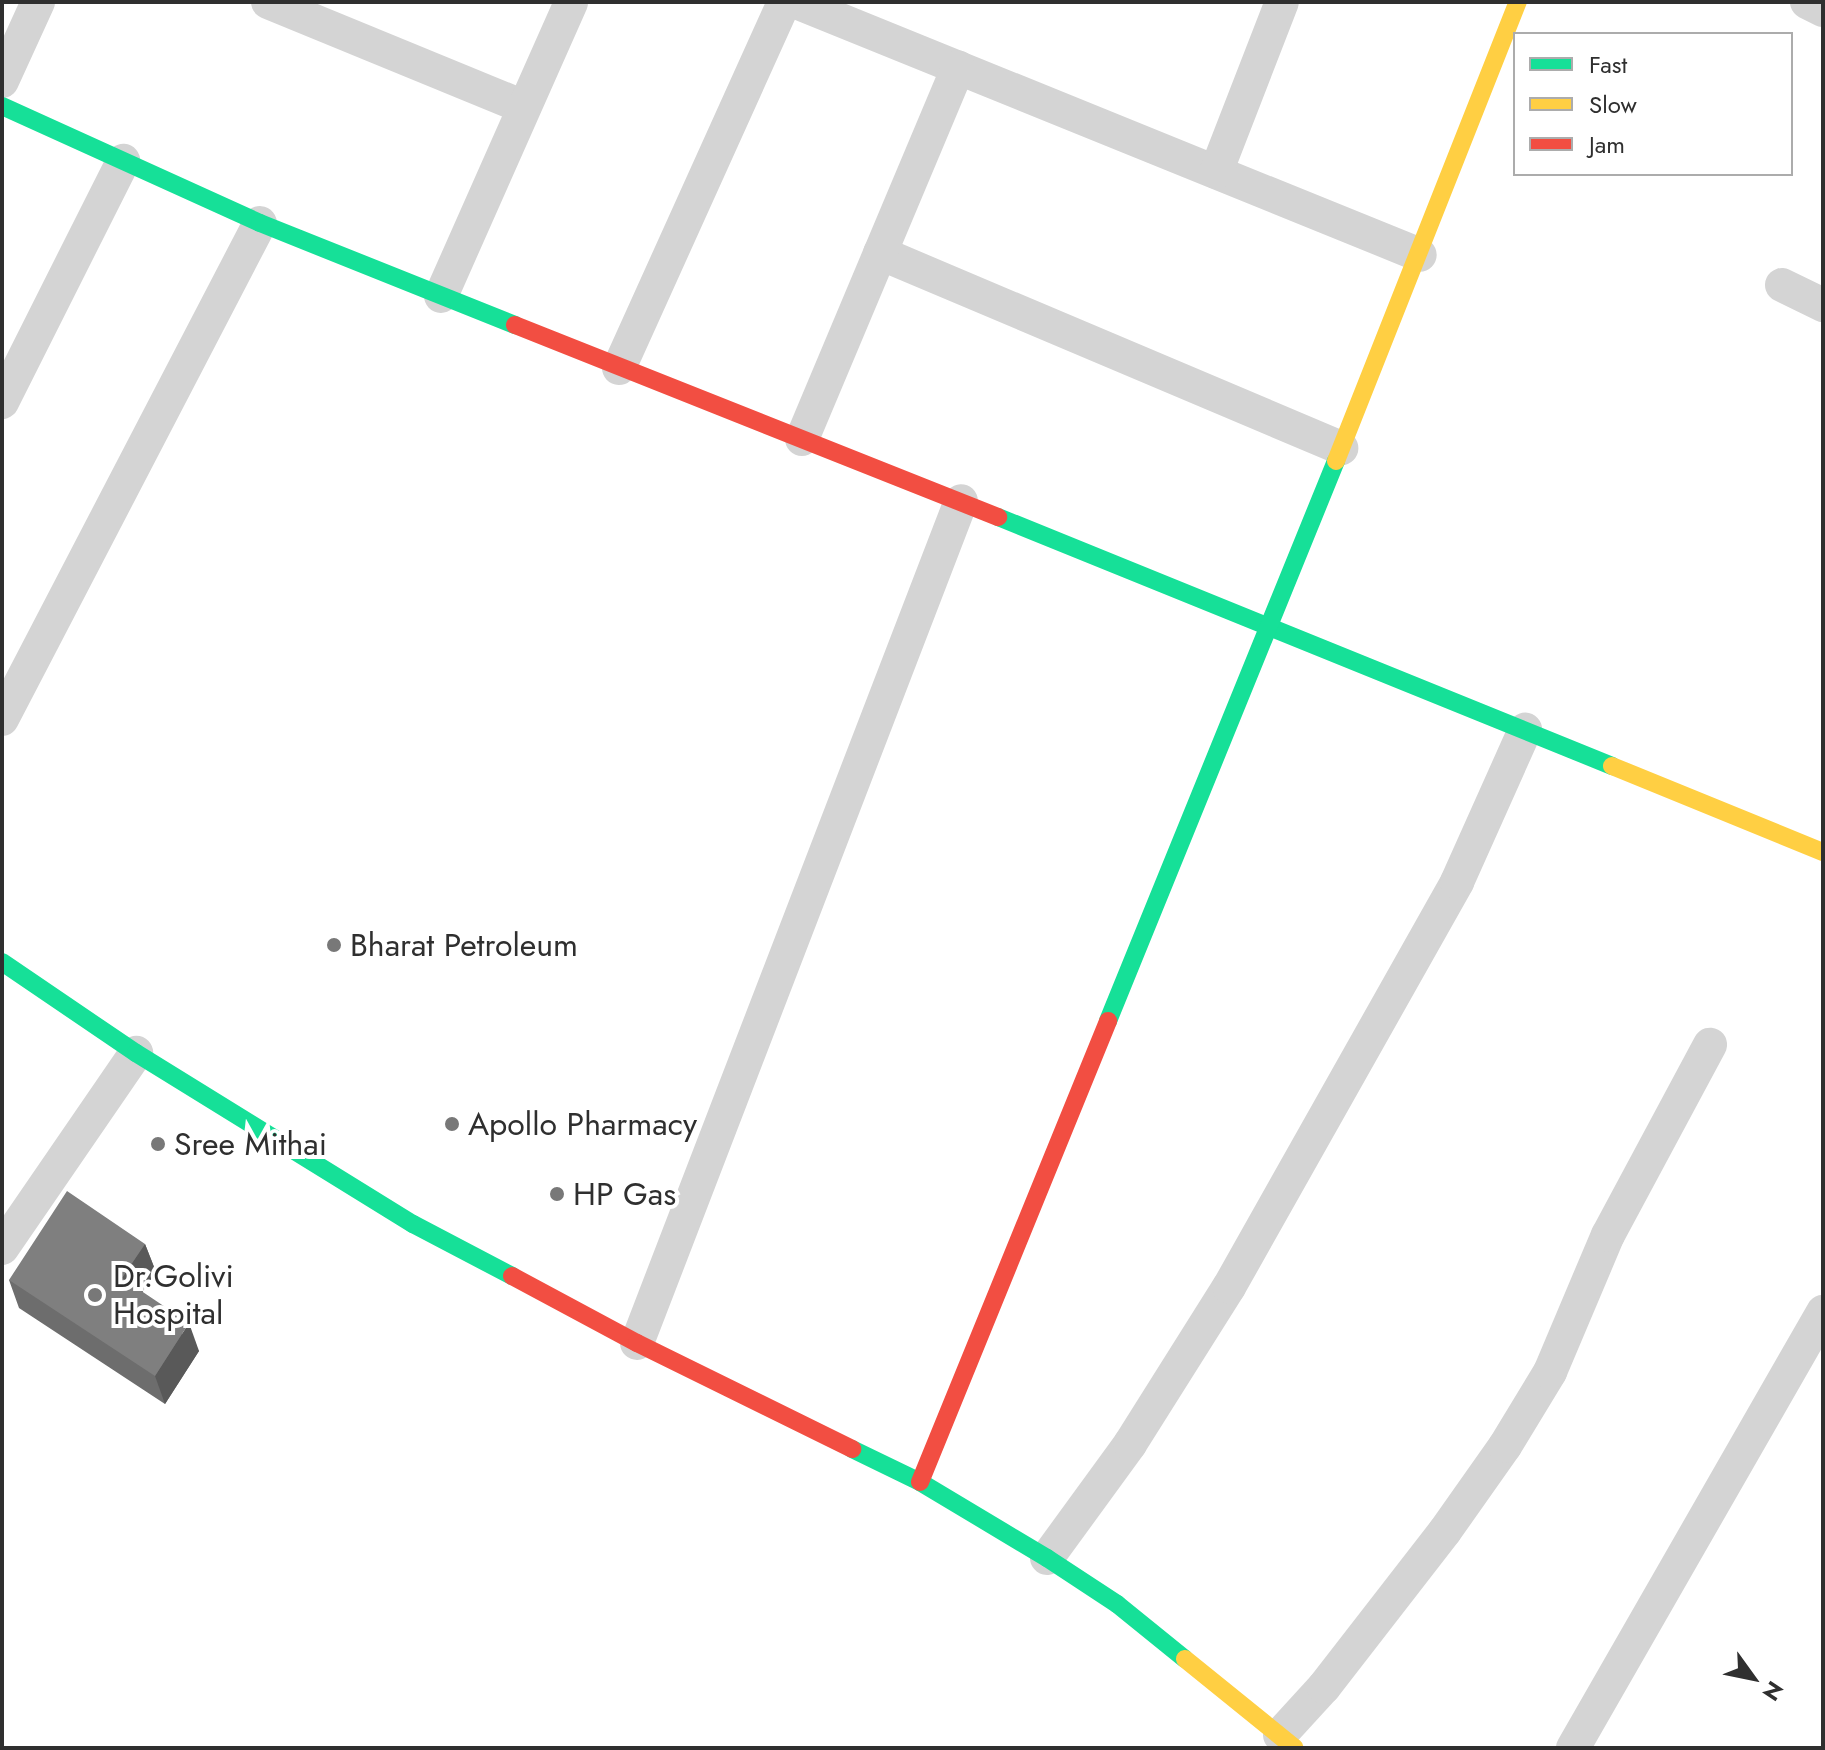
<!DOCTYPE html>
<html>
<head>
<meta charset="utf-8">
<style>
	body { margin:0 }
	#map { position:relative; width:1825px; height:1750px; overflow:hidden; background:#fff; font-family:Jost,sans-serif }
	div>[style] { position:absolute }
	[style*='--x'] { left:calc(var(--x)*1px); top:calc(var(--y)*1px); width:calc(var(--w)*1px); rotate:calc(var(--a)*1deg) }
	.street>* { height:34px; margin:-17px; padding:0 17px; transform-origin:17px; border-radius:17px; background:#d4d4d4 }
	.fast>* { height:18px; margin:-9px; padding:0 9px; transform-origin:9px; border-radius:9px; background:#16e098 }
	.slow>* { height:18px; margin:-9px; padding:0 9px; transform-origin:9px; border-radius:9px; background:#ffcf43 }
	.jam>* { height:18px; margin:-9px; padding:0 9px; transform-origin:9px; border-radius:9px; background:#f24e42 }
	.wall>* { inset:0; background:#6d6d6d }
	.shaded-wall>* { inset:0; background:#595959 }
	.building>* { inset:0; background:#7f7f7f }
	.dots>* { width:22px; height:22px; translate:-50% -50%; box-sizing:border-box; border:4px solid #fff; border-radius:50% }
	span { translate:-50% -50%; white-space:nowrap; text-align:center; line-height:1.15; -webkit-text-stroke:8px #fff; paint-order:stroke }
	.poi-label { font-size:32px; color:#2f2f2f }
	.left { translate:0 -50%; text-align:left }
	.frame { position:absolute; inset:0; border:4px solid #2f2f2f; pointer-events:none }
	.legend { position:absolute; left:1513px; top:32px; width:280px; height:144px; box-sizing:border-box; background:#fff; border:2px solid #acacac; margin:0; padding:10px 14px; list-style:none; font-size:24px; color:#2f2f2f }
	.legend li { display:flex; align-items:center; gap:16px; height:40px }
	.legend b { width:40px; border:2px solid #acacac }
	.north { position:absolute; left:1713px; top:1638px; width:80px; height:80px; -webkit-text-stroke:6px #fff; paint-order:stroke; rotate:123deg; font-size:22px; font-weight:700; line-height:32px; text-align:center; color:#2f2f2f }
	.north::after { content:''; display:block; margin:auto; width:28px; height:36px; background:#2f2f2f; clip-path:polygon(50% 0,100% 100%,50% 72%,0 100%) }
</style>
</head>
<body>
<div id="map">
	<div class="street">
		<div style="--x:268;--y:2;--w:277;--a:22.3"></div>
		<div style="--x:796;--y:2;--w:673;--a:22.07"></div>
		<div style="--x:1807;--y:2;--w:18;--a:27"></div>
		<div style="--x:2;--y:81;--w:87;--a:-65.5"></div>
		<div style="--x:1216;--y:172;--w:182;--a:-68.8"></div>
		<div style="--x:880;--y:253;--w:501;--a:22.93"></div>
		<div style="--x:1782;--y:285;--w:46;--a:26"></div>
		<div style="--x:441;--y:296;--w:321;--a:-66.1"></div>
		<div style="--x:619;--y:368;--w:401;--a:-65.7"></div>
		<div style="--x:2;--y:402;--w:270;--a:-63.3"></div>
		<div style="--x:802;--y:439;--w:403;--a:-67.2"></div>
		<div style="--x:2;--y:719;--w:559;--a:-62.52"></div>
		<div style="--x:2;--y:1248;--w:237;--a:-55.5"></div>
		<div style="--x:637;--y:1343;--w:902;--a:-68.95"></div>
		<div style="--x:1047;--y:1558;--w:141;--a:-53.9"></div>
		<div style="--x:1130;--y:1444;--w:186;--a:-57.8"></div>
		<div style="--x:1229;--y:1287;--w:465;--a:-60.6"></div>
		<div style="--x:1457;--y:882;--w:167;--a:-65.9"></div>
		<div style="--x:1280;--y:1735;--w:65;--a:-47.5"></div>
		<div style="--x:1324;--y:1687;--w:197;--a:-52.2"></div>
		<div style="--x:1445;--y:1531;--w:104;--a:-54.8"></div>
		<div style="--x:1505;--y:1446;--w:87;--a:-58.7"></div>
		<div style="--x:1550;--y:1372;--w:149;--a:-67.1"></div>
		<div style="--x:1608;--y:1235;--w:216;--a:-61.8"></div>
		<div style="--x:1573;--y:1748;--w:503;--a:-60.17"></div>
	</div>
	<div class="fast">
		<div style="--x:2;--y:106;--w:283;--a:24.4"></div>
		<div style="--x:260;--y:223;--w:275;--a:21.8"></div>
		<div style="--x:998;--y:517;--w:663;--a:22.07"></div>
		<div style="--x:2;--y:962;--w:162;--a:34.2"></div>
		<div style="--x:136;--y:1053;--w:326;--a:31.7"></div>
		<div style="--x:413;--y:1224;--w:112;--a:27.7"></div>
		<div style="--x:1108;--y:1021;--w:605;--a:-67.85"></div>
		<div style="--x:852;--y:1449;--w:76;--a:25.9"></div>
		<div style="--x:920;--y:1482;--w:148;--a:30.9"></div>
		<div style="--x:1047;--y:1558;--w:84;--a:33.3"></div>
		<div style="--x:1117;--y:1604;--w:87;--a:39"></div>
	</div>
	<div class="slow">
		<div style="--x:1336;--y:461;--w:494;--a:-68.4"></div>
		<div style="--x:1612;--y:766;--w:228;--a:22.2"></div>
		<div style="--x:1185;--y:1659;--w:141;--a:39"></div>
	</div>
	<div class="jam">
		<div style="--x:515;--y:325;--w:520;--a:21.68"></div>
		<div style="--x:512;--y:1276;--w:142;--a:28.2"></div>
		<div style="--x:637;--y:1343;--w:240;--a:26.2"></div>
		<div style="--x:920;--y:1482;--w:498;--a:-67.8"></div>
	</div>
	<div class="wall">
		<div style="clip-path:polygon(145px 1244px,156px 1272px,142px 1292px,199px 1351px,165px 1404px,19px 1308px,9px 1280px)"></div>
	</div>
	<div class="shaded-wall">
		<div style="clip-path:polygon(145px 1244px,156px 1272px,132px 1307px,122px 1278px)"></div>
		<div style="clip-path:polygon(189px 1323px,199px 1351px,165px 1404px,155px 1376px)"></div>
	</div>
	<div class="building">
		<div style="clip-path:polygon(67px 1191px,145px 1244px,122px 1278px,189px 1323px,155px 1376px,9px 1280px)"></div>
	</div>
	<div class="dots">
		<div style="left:334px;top:945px;background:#787878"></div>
		<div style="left:452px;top:1124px;background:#787878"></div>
		<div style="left:158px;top:1144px;background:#787878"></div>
		<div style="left:557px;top:1194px;background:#787878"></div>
		<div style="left:95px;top:1295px;background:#787878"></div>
	</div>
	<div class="poi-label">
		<span class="left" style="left:350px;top:945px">Bharat Petroleum</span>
		<span class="left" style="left:468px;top:1124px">Apollo Pharmacy</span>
		<span class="left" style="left:174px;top:1144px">Sree Mithai</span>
		<span class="left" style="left:573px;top:1194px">HP Gas</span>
		<span class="left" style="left:113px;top:1295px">Dr.Golivi<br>Hospital</span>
	</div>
	<div class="frame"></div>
	<ul class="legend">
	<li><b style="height:10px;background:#16e098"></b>Fast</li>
	<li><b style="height:10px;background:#ffcf43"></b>Slow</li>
	<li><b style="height:10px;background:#f24e42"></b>Jam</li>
	</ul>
	<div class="north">N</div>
</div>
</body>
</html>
